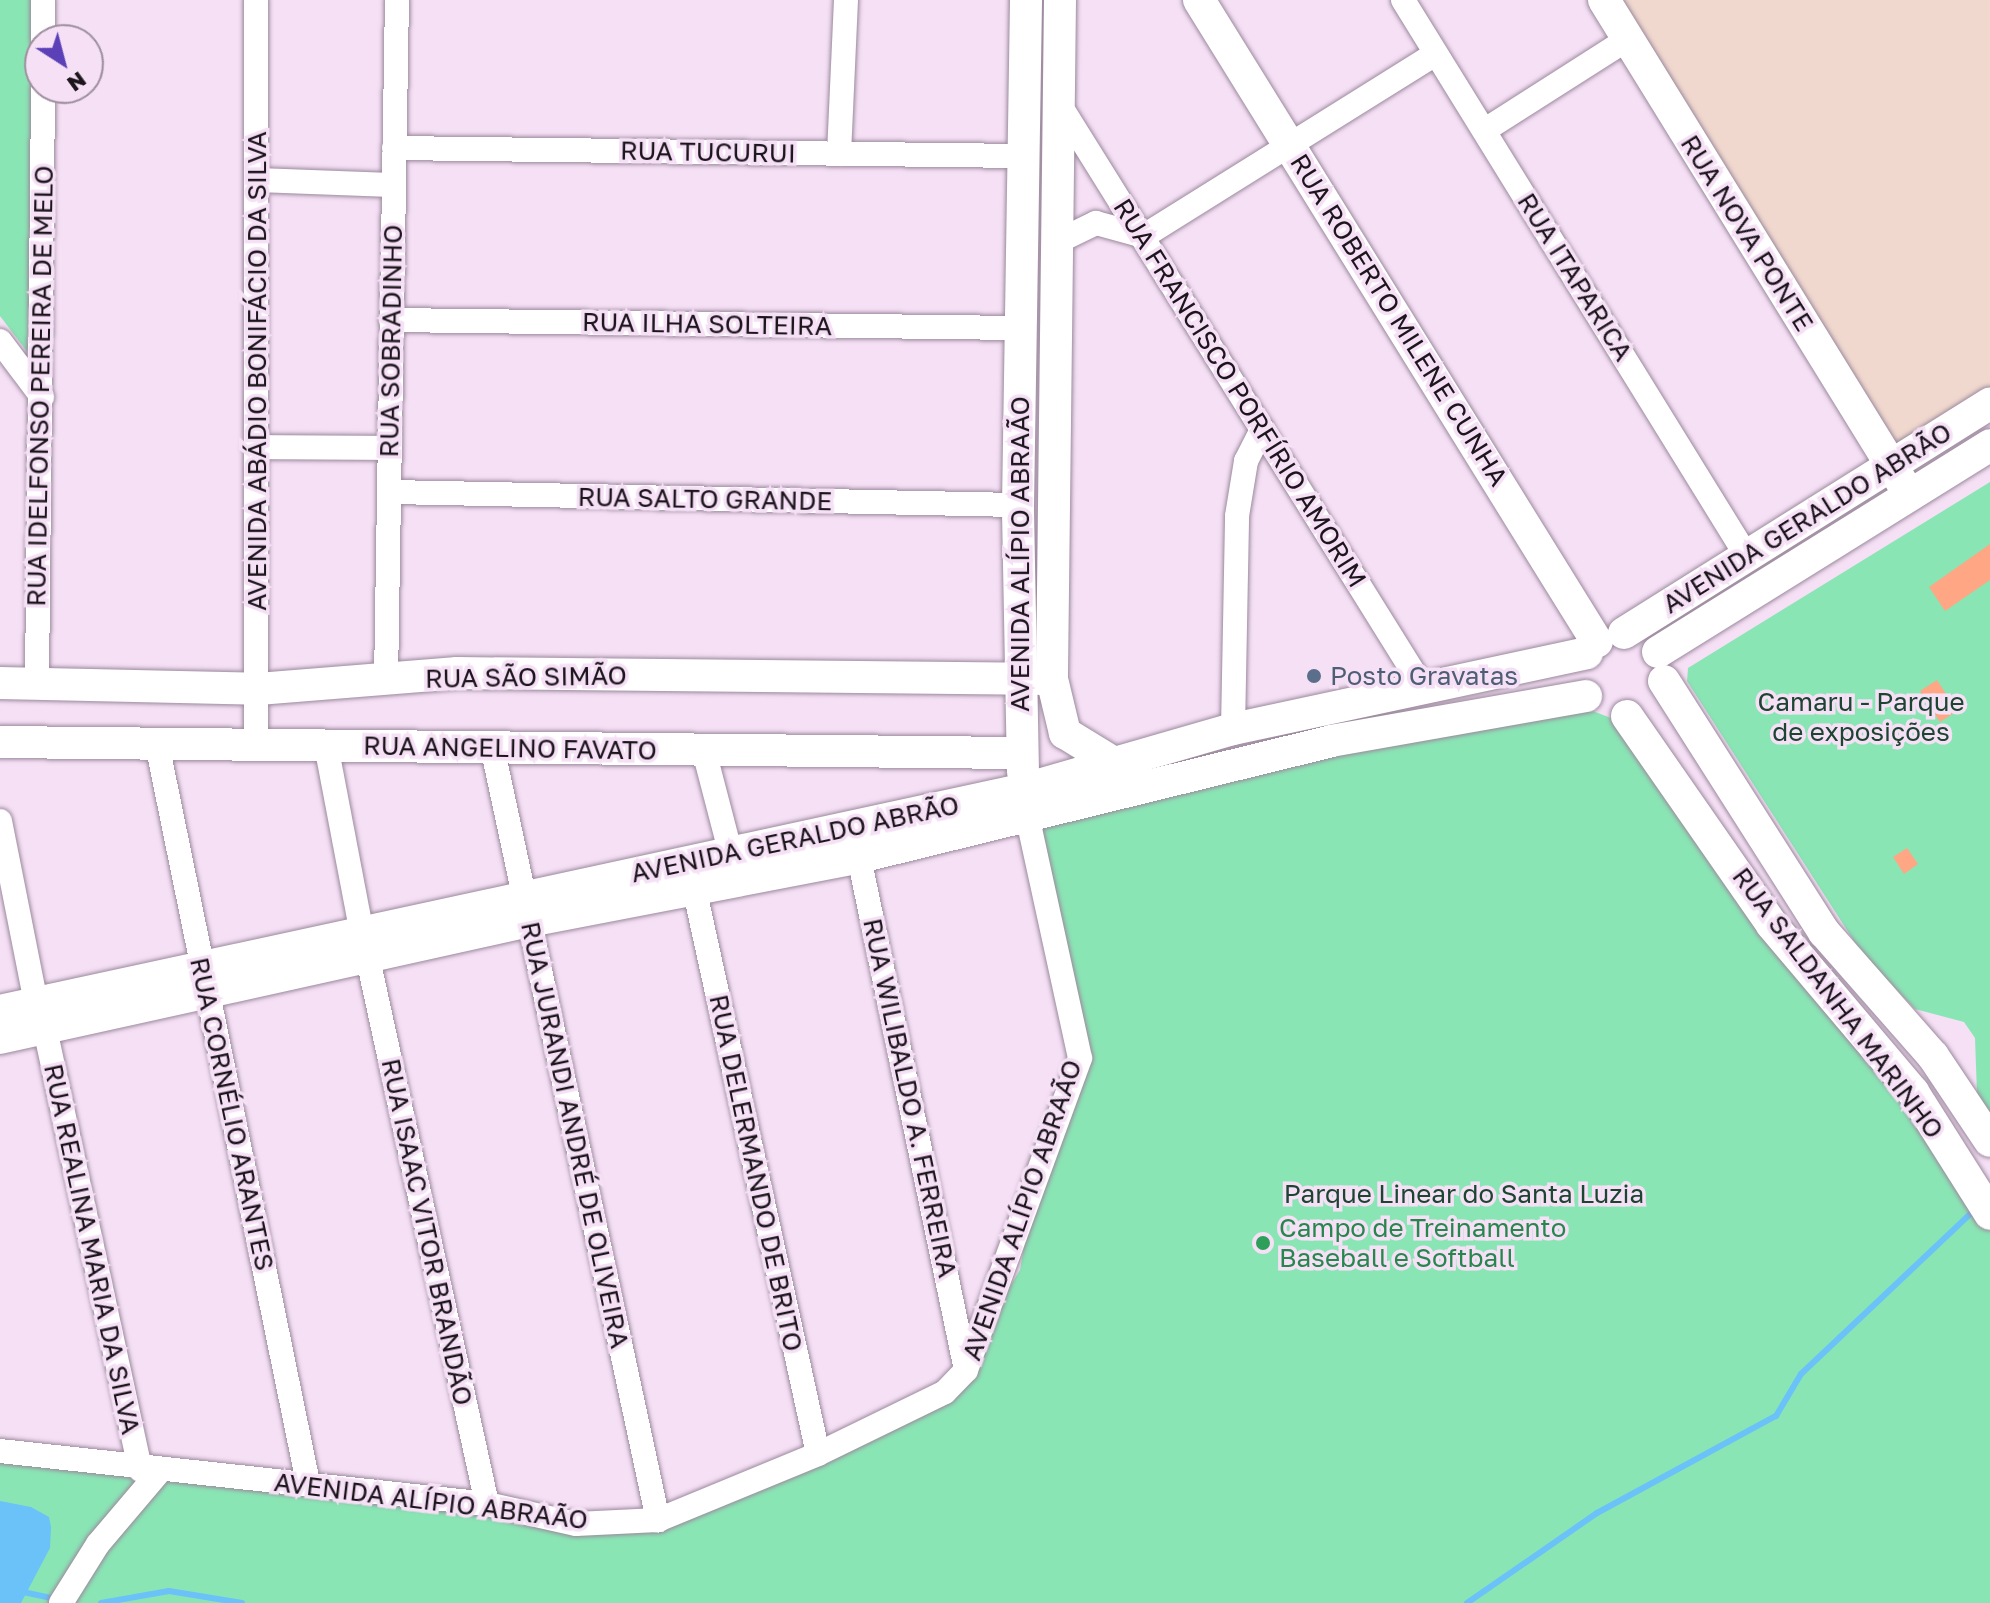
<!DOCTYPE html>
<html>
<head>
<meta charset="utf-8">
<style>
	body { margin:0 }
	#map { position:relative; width:1990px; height:1603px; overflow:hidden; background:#f5e0f5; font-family:"Golos Text",sans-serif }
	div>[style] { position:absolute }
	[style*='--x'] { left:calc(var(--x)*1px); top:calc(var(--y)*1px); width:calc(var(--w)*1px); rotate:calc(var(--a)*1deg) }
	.commercial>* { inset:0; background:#f0d8ce }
	.green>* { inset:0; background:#8ae5b5 }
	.water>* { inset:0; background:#6ac2f9 }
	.stream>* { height:6px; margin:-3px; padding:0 3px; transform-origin:3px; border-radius:3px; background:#6ac2f9 }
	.building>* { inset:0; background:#ffa685 }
	.roads { filter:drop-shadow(0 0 2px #9c899d) drop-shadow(0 0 2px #9c899d) }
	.street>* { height:24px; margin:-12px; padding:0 12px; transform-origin:12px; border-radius:12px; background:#fff }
	.secondary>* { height:32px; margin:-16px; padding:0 16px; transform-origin:16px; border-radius:16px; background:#fff }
	.dots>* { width:22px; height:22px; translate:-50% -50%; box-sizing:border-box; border:4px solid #f5e0f5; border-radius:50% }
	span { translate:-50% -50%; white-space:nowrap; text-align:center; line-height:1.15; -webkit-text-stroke:7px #f5e0f5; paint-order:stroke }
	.street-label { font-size:26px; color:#1c151c }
	.service-label { font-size:26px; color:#4e5e75 }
	.left { translate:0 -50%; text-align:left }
	.park-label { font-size:26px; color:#1c4531 }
	.leisure-label { font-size:26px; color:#27864d }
	.north { position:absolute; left:24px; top:24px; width:80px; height:80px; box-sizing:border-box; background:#f5e0f5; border:2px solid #9e8f9e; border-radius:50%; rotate:144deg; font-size:22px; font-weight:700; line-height:32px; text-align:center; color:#1c151c }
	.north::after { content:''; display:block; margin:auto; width:28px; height:36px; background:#5c40b8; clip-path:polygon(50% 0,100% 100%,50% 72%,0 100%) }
</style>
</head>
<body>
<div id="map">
	<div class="commercial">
		<div style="clip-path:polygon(1609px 0,1990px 0,1990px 403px,1890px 465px)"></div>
	</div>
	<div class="green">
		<div style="clip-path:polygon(0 0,32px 0,35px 362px,0 316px)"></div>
		<div style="clip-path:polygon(1990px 482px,1990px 1116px,1977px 1094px,1975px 1038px,1964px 1022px,1915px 1009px,1863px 955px,1687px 681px,1688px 668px)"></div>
		<div style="clip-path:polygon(1585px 708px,1624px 723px,1990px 1214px,1990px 1603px,0 1603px,0 1451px,658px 1520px,945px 1392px,1020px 1270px,1033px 1193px,1080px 1058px,1027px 814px)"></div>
	</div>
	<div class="water">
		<div style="clip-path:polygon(0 1501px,31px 1507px,49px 1517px,51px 1527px,50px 1548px,21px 1603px,0 1603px)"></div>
	</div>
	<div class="stream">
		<div style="--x:23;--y:1592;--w:33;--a:12"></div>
		<div style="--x:101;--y:1603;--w:69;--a:-10"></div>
		<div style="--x:169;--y:1591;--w:74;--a:9.3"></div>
		<div style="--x:1467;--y:1603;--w:158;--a:-34.7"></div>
		<div style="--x:1597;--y:1513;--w:204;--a:-28.5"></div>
		<div style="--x:1776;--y:1416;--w:49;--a:-59.2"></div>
		<div style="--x:1801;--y:1374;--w:233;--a:-43.4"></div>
	</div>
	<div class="building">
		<div style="clip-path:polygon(1990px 544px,1990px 580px,1945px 611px,1929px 587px)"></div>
		<div style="clip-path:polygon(1937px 680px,1957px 711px,1940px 722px,1920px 691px)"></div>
		<div style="clip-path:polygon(1907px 848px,1918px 864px,1904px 874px,1893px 857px)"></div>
	</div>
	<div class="roads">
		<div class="street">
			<div style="--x:1403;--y:0;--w:652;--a:58.28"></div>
			<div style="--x:43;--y:40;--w:40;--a:-90"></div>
			<div style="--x:1058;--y:102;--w:688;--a:58.07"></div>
			<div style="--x:1485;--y:130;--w:169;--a:-32.5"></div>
			<div style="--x:394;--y:148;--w:629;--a:0.73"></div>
			<div style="--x:839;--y:154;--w:154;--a:-87.4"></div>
			<div style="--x:256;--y:180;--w:137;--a:2.1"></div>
			<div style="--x:1144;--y:236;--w:343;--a:-32"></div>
			<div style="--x:1061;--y:240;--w:39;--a:-26"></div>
			<div style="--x:1096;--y:223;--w:50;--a:15.2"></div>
			<div style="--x:391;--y:320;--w:632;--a:0.73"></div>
			<div style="--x:0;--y:341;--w:70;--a:53.1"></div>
			<div style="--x:255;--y:447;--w:132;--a:0.4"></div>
			<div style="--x:391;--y:492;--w:627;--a:1.19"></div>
			<div style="--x:386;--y:682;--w:682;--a:-89.08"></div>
			<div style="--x:37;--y:684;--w:596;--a:-89.42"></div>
			<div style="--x:1233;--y:729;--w:213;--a:-88.9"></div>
			<div style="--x:1237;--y:516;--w:56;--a:-80.7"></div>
			<div style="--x:1246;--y:461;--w:36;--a:-63"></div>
			<div style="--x:256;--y:743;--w:743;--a:-90"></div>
			<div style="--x:157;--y:744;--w:754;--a:78.45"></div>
			<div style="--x:326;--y:745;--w:191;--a:79.2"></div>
			<div style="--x:493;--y:751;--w:787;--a:77.89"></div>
			<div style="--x:704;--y:751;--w:103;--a:75.4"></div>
			<div style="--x:0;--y:821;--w:186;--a:78.8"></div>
			<div style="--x:856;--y:843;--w:538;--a:78.21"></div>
			<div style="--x:695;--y:892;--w:575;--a:77.65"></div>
			<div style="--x:368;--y:959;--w:558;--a:77.68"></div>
			<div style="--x:45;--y:1029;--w:451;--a:77.8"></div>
			<div style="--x:0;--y:1451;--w:490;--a:6.2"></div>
			<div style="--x:487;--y:1504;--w:91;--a:12.7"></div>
			<div style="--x:576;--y:1524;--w:82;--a:-2.8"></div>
			<div style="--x:658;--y:1520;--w:173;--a:-22.4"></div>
			<div style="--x:818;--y:1454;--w:141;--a:-26"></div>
			<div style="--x:945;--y:1392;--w:30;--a:-46"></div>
			<div style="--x:966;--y:1370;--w:332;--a:-69.9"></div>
			<div style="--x:1080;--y:1058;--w:250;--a:-102.3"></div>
			<div style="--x:61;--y:1603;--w:70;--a:-57.9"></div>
			<div style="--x:98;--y:1544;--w:96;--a:-49.7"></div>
		</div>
		<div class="secondary">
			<div style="--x:1060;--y:0;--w:679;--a:90.68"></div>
			<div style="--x:1052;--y:679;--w:56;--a:76.5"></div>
			<div style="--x:1065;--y:733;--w:57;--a:31.5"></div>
			<div style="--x:1199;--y:0;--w:755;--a:58.2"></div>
			<div style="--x:1604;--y:0;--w:581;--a:58.31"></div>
			<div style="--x:1624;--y:633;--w:432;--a:-32.1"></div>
			<div style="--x:1658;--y:652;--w:391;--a:-31.9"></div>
			<div style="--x:1664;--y:681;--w:298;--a:57.5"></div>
			<div style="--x:1824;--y:932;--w:165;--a:48.7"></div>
			<div style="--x:1933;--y:1056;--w:102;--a:56.2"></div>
			<div style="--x:0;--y:683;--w:258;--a:1.3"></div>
			<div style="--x:258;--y:689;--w:200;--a:-4.6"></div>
			<div style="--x:457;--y:673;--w:595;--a:0.58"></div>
			<div style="--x:1627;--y:716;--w:254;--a:55.2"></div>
			<div style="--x:1772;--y:925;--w:219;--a:49.8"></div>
			<div style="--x:1913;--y:1092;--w:144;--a:57.7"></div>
			<div style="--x:0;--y:742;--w:1020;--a:0.62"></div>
			<div style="--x:1023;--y:772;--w:267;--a:-91.1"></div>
			<div style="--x:1018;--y:505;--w:505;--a:-89.09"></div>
			<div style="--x:0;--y:1011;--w:1049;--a:-12.22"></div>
			<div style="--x:1025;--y:789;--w:216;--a:-16.1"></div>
			<div style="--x:1233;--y:729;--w:362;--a:-12.1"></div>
			<div style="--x:0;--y:1038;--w:542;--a:-12.47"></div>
			<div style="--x:529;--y:921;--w:337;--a:-10.9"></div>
			<div style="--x:860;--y:857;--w:485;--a:-13.8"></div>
			<div style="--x:1331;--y:741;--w:259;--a:-10"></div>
		</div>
	</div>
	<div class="dots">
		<div style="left:1314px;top:676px;background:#5c6f8a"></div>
		<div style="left:1263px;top:1243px;background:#2e9e5b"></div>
	</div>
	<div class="street-label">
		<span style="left:708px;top:152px;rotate:1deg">RUA TUCURUI</span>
		<span style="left:1747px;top:233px;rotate:58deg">RUA NOVA PONTE</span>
		<span style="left:1575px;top:277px;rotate:58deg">RUA ITAPARICA</span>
		<span style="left:1399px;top:320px;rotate:58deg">RUA ROBERTO MILENE CUNHA</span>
		<span style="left:707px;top:324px;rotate:1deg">RUA ILHA SOLTEIRA</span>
		<span style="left:391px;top:341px;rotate:-89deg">RUA SOBRADINHO</span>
		<span style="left:257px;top:371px;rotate:-90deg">AVENIDA ABÁDIO BONIFÁCIO DA SILVA</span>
		<span style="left:40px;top:386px;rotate:-89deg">RUA IDELFONSO PEREIRA DE MELO</span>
		<span style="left:1240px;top:393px;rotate:58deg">RUA FRANCISCO PORFÍRIO AMORIM</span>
		<span style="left:705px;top:499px;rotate:1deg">RUA SALTO GRANDE</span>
		<span style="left:1807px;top:518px;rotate:-32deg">AVENIDA GERALDO ABRÃO</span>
		<span style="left:1020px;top:554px;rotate:-90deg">AVENIDA ALÍPIO ABRAÃO</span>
		<span style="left:526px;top:677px;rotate:-1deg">RUA SÃO SIMÃO</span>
		<span style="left:510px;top:748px;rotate:1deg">RUA ANGELINO FAVATO</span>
		<span style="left:795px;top:839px;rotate:-12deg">AVENIDA GERALDO ABRÃO</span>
		<span style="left:1838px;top:1003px;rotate:53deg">RUA SALDANHA MARINHO</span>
		<span style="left:910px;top:1098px;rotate:78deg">RUA WILIBALDO A. FERREIRA</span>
		<span style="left:232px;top:1114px;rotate:78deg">RUA CORNÉLIO ARANTES</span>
		<span style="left:575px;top:1135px;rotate:78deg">RUA JURANDI ANDRÉ DE OLIVEIRA</span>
		<span style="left:756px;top:1173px;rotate:78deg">RUA DELERMANDO DE BRITO</span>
		<span style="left:1022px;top:1210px;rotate:-71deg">AVENIDA ALÍPIO ABRAÃO</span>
		<span style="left:427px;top:1232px;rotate:78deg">RUA ISAAC VITOR BRANDÃO</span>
		<span style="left:92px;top:1249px;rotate:78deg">RUA REALINA MARIA DA SILVA</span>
		<span style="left:431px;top:1501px;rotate:7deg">AVENIDA ALÍPIO ABRAÃO</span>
	</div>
	<div class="service-label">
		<span class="left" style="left:1330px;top:676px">Posto Gravatas</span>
	</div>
	<div class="park-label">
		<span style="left:1861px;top:717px">Camaru - Parque<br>de exposições</span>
		<span style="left:1464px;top:1194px">Parque Linear do Santa Luzia</span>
	</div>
	<div class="leisure-label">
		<span class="left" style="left:1279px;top:1243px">Campo de Treinamento<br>Baseball e Softball</span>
	</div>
	<div class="north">N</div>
</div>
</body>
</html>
